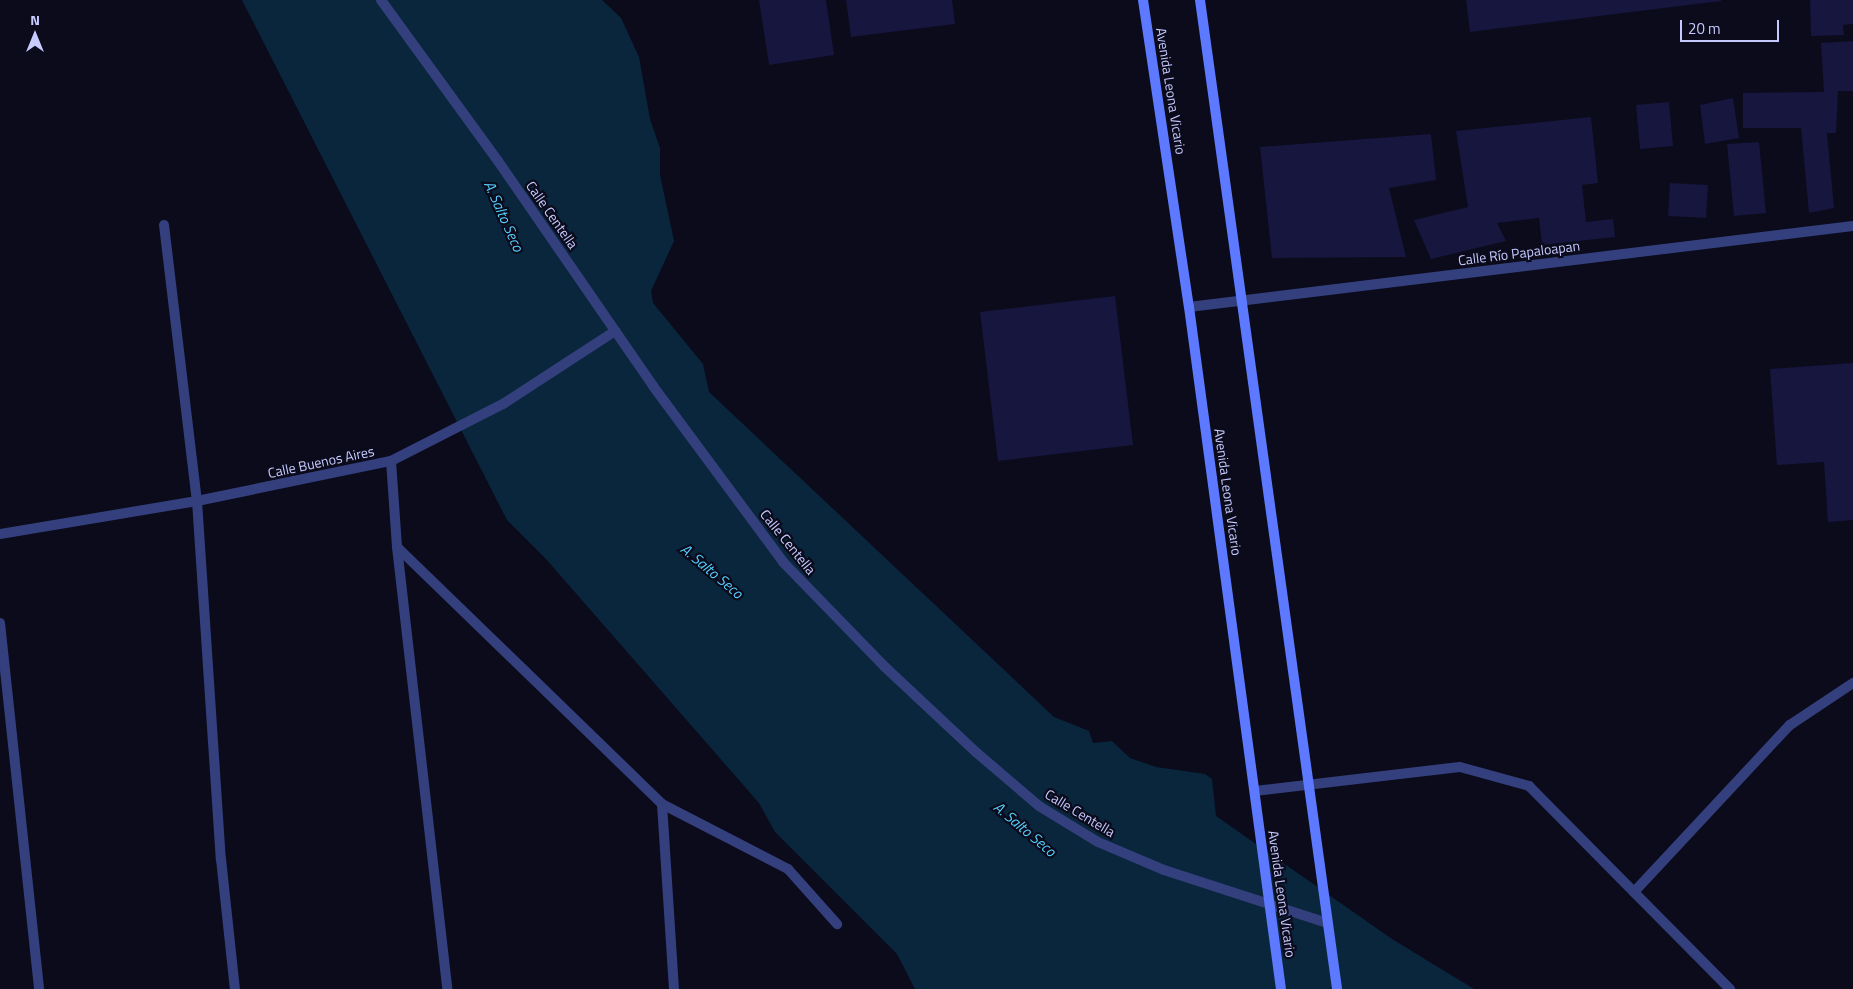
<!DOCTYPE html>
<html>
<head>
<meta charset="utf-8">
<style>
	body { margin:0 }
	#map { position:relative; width:1853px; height:989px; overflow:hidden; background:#0b0b1c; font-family:"Titillium Web",sans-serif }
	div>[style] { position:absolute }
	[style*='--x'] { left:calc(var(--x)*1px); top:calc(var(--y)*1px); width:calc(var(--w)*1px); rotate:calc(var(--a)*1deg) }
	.water>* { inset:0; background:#09263d }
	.building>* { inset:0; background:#16163e }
	.lane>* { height:10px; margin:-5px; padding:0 5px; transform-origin:5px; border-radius:5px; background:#34407d }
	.street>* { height:10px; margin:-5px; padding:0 5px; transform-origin:5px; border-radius:5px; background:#34407d }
	.secondary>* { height:10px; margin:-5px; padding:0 5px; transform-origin:5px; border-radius:5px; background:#5d79ff }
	span { translate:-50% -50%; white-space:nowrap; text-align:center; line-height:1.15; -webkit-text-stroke:4.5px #0b0b1c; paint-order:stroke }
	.street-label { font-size:14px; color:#c6caff }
	.water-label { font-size:15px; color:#54d1ff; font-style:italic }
	.north { position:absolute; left:10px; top:10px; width:50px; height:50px; -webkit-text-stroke:4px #0b0b1c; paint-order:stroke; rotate:0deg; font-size:14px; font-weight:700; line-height:20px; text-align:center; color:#c6caff }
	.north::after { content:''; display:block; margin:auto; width:18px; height:22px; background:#c6caff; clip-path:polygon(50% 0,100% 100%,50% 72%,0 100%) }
	.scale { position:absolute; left:1680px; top:20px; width:99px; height:22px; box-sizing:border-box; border:2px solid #c6caff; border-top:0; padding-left:6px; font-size:15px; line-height:18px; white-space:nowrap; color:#c6caff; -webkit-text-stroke:4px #0b0b1c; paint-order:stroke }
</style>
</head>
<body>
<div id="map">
	<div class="water">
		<div style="clip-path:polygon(242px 0,602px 0,621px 18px,639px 57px,650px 119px,660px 148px,660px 175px,674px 241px,651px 291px,653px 303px,703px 364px,709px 392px,1054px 717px,1089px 731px,1093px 743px,1112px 741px,1130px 758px,1156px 767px,1205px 774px,1212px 779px,1216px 816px,1392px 939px,1474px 989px,915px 989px,897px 954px,775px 832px,759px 803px,546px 559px,507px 520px)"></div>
	</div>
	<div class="building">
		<div style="clip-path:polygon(759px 0,826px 0,834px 55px,769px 65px)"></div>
		<div style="clip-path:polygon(846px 0,952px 0,955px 24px,851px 37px)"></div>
		<div style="clip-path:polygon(1466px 0,1721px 0,1721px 1px,1470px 32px)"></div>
		<div style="clip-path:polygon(1810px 0,1853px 0,1853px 24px,1843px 25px,1844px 35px,1811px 36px)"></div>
		<div style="clip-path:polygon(1853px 41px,1853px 91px,1838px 91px,1836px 133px,1827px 133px,1834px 208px,1809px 213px,1801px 128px,1743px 128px,1743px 93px,1824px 92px,1821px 43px)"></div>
		<div style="clip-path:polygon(1733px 98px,1739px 138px,1705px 144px,1700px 105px)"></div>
		<div style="clip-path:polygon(1669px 102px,1673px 146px,1640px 149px,1636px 105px)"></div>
		<div style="clip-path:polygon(1591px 117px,1598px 183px,1582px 185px,1586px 222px,1613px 219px,1615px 237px,1542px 245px,1539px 218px,1497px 223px,1506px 241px,1431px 259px,1414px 220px,1468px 207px,1456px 131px)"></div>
		<div style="clip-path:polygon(1431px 134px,1436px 180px,1389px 188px,1406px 257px,1272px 258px,1260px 147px)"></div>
		<div style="clip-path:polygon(1759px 142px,1766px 213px,1734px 216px,1727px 144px)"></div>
		<div style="clip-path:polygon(1670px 183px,1708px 185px,1706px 218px,1668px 216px)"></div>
		<div style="clip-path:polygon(1115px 296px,1133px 445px,998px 461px,980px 312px)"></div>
		<div style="clip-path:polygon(1853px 363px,1853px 520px,1828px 522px,1824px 462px,1777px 465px,1770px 369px)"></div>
	</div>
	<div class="lane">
		<div style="--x:1255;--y:791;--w:206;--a:-6.7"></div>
		<div style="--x:1460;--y:767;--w:72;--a:15.4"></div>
		<div style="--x:1529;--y:786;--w:286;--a:45.3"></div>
		<div style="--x:1634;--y:892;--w:229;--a:-47"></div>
		<div style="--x:1790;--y:725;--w:76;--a:-33.7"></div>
	</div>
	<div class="street">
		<div style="--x:381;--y:0;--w:199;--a:54"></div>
		<div style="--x:498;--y:161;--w:273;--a:55.4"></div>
		<div style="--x:653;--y:386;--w:219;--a:53.5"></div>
		<div style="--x:783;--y:562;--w:146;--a:45.8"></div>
		<div style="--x:885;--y:667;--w:126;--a:43.1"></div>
		<div style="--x:977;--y:753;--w:82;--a:40.5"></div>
		<div style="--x:1039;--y:806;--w:69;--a:31.4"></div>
		<div style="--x:1098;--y:842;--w:72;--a:23"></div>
		<div style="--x:1164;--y:870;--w:171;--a:18"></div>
		<div style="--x:164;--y:225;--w:278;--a:83.2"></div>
		<div style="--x:197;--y:501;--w:359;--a:86.2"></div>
		<div style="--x:221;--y:859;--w:131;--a:83.9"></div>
		<div style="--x:1189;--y:307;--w:669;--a:-6.96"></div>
		<div style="--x:391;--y:461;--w:86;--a:86"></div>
		<div style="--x:397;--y:547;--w:445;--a:83.5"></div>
		<div style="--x:0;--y:534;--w:200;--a:-9.5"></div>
		<div style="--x:197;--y:501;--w:198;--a:-11.7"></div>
		<div style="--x:391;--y:461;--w:126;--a:-27"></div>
		<div style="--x:503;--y:404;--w:134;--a:-33.1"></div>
		<div style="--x:397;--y:547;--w:369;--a:44.1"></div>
		<div style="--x:662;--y:804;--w:142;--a:27.3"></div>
		<div style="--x:788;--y:869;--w:74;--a:48.3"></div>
		<div style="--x:0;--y:623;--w:368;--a:83.9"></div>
		<div style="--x:662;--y:804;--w:185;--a:86.3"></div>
	</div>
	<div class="secondary">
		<div style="--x:1143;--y:0;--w:310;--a:81.5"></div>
		<div style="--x:1189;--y:307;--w:688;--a:82.32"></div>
		<div style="--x:1200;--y:0;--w:998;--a:82.11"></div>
	</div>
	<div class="street-label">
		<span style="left:1171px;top:91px;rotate:81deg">Avenida Leona Vicario</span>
		<span style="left:552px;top:215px;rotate:55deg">Calle Centella</span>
		<span style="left:1519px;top:253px;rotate:-7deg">Calle Río Papaloapan</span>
		<span style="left:321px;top:462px;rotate:-12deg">Calle Buenos Aires</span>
		<span style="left:1228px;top:492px;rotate:82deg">Avenida Leona Vicario</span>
		<span style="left:788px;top:542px;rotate:51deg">Calle Centella</span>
		<span style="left:1080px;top:813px;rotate:31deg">Calle Centella</span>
		<span style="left:1282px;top:894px;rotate:82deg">Avenida Leona Vicario</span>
	</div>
	<div class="water-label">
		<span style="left:504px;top:216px;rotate:66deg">A. Salto Seco</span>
		<span style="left:712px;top:571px;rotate:40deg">A. Salto Seco</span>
		<span style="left:1025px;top:829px;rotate:40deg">A. Salto Seco</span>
	</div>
	<div class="north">N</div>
	<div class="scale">20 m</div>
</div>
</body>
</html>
